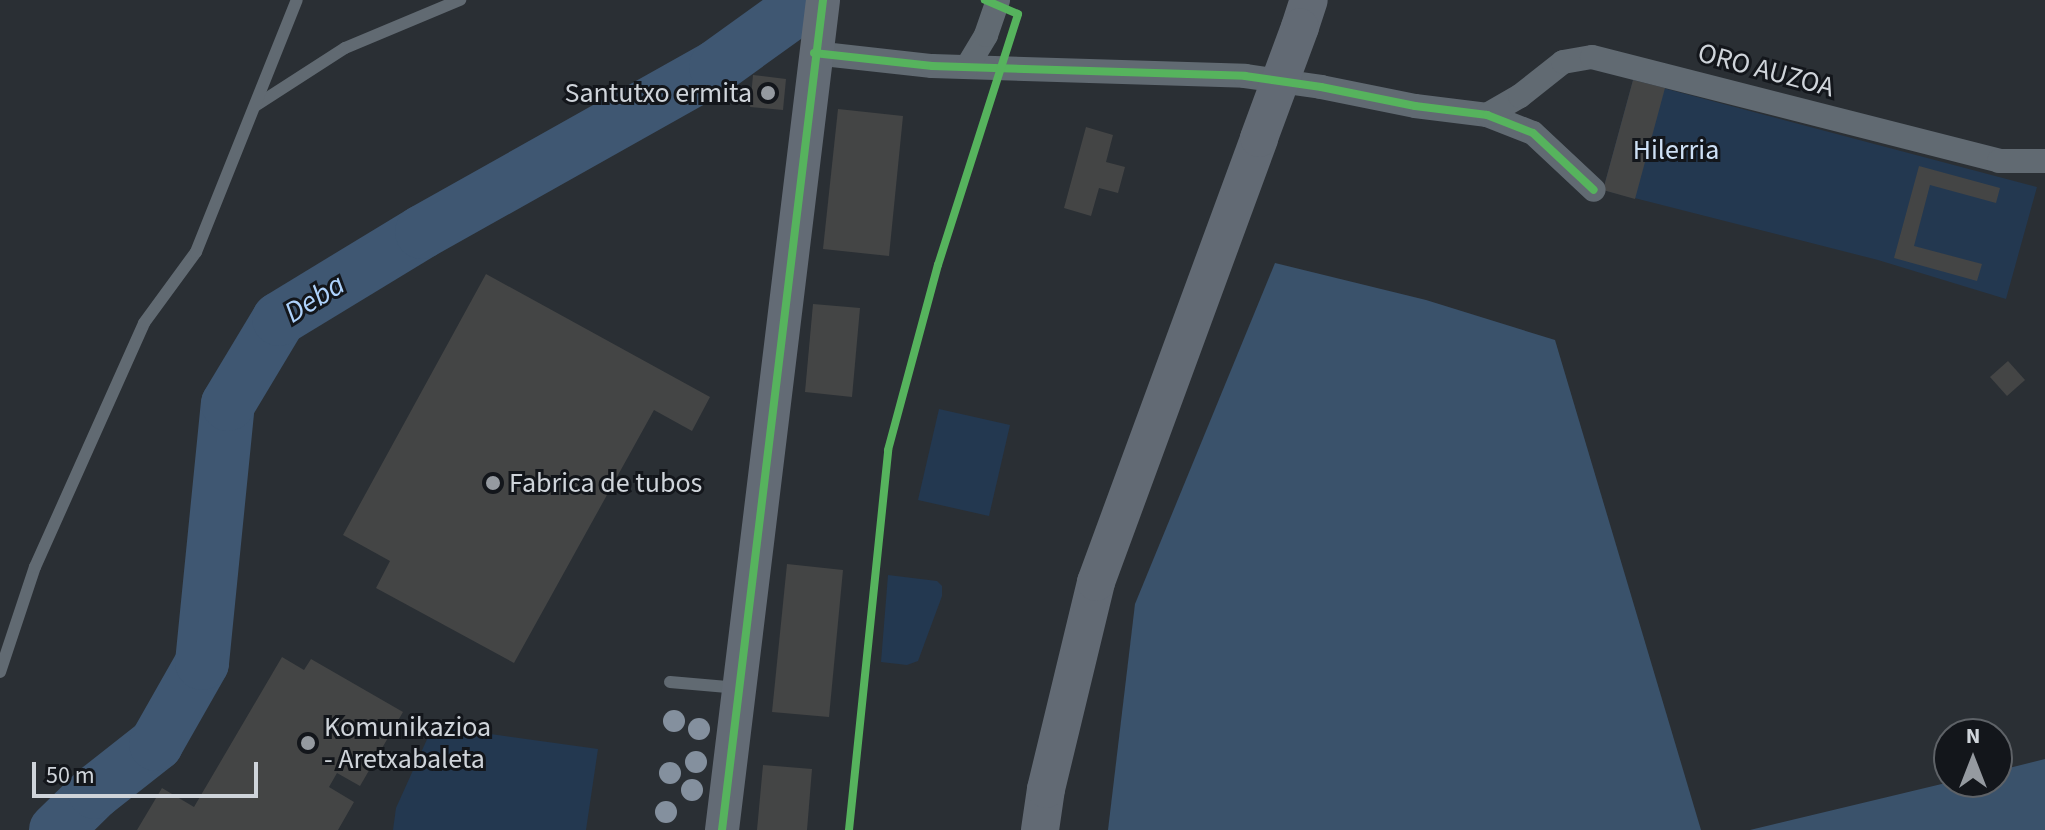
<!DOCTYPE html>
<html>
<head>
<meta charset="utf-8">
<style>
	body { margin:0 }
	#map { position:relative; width:2045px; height:830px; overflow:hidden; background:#2a2f34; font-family:"Source Sans 3",sans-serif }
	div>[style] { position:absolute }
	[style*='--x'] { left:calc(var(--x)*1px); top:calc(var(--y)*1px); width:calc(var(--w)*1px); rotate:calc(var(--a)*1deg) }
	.green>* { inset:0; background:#233850 }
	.forest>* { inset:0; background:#3a526b }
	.river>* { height:54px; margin:-27px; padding:0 27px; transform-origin:27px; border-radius:27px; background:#3f5772 }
	.building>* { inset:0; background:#444545 }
	.lane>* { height:12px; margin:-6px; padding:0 6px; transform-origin:6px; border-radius:6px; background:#616a72 }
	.street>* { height:24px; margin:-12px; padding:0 12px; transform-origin:12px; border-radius:12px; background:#616a72 }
	.secondary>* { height:34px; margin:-17px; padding:0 17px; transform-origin:17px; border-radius:17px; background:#636b75 }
	.primary>* { height:38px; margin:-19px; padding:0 19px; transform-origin:19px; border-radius:19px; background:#626a74 }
	.primary-bridge>* { height:38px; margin:-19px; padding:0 19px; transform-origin:19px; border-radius:19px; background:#626a74 }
	.cycleway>* { height:8px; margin:-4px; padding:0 4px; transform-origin:4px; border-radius:4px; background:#56b35d }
	.trees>* { width:22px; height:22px; margin:-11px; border-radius:50%; background:#84909e }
	.dots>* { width:22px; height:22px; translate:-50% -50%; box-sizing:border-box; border:4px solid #13161b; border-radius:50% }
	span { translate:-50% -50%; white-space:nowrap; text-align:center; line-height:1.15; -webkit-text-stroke:6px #13161b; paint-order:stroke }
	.street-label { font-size:28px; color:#cfd4da }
	.poi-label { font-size:28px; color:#cfd4da }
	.right { translate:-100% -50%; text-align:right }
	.left { translate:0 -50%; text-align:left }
	.park-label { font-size:28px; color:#cee0f5 }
	.water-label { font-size:30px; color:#aed2fb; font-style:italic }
	.north { position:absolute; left:1933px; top:718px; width:80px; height:80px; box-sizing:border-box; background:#13161b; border:2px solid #5e6267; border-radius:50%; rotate:0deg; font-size:22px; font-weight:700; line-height:32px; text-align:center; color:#cfd4da }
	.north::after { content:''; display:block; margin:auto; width:28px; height:36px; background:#959aa0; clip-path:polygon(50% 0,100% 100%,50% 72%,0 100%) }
	.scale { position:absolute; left:32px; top:762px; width:226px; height:36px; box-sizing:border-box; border:4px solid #cfd4da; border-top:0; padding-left:10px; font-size:24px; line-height:28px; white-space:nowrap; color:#cfd4da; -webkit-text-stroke:6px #13161b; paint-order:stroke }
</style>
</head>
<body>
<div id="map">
	<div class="green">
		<div style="clip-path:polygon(1633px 80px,2037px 187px,2006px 299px,1878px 260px,1603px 190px)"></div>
		<div style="clip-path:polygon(939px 409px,1010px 425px,989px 516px,918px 500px)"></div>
		<div style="clip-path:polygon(888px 575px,937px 581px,942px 586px,942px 596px,918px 661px,907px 665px,881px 662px)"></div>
		<div style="clip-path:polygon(433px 726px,598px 749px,586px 830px,393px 830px,396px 808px)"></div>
	</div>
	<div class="forest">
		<div style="clip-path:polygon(1275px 263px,1426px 300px,1555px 340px,1701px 830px,1108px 830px,1135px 604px)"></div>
		<div style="clip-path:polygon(2045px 759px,2045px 830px,1750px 830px,1950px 782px,1997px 782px,1997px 771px)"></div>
	</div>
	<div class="river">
		<div style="--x:56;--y:830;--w:54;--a:-44.3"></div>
		<div style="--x:95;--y:792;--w:78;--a:-38.2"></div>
		<div style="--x:156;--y:744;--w:93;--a:-60.4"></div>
		<div style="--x:202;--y:663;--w:260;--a:-84.3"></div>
		<div style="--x:228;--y:404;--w:99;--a:-59"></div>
		<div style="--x:279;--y:319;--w:167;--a:-31.3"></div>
		<div style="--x:422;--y:232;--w:337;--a:-29.3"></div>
		<div style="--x:716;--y:67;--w:115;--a:-35.8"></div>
	</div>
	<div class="building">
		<div style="clip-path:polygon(753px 75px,786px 79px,783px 110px,750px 107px)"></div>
		<div style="clip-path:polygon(1633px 80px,1665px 88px,1635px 199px,1603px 190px)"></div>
		<div style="clip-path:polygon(838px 109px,903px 116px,889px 256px,823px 249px)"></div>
		<div style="clip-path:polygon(1086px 127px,1113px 135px,1106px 162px,1125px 167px,1118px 193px,1099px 188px,1091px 216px,1064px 208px)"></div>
		<div style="clip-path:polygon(1919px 166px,2000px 188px,1996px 203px,1930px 185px,1914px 246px,1982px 264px,1977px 281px,1894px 258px)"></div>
		<div style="clip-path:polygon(486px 274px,710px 397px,692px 431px,654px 410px,514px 663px,376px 588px,390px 561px,343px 535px)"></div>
		<div style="clip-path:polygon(813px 304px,860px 308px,852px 397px,805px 392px)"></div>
		<div style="clip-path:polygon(2008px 361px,2025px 380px,2007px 396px,1990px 377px)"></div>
		<div style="clip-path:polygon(787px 564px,843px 570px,829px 717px,772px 712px)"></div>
		<div style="clip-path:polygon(282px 657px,304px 670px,311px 659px,403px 712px,360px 786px,337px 773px,329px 787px,354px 802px,338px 830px,137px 830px,162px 788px,194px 807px)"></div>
		<div style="clip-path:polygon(763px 765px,812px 769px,807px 830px,757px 830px)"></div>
	</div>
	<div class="lane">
		<div style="--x:255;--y:106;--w:107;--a:-32.8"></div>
		<div style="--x:345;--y:48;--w:125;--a:-22.7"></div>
		<div style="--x:0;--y:672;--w:111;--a:-71.6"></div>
		<div style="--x:35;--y:567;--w:267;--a:-65.9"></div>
		<div style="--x:144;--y:323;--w:88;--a:-53.8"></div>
		<div style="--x:196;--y:252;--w:271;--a:-68.2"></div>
		<div style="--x:670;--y:682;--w:69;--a:5"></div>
	</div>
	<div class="street">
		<div style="--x:814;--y:53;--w:119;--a:6.3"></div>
		<div style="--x:932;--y:66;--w:313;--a:1.8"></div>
		<div style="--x:1245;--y:76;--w:77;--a:8.2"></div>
		<div style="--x:1321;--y:87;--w:96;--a:11.4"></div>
		<div style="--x:1415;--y:106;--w:73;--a:7.1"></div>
		<div style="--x:1487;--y:115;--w:49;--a:21.4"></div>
		<div style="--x:1533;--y:133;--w:83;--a:43.1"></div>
		<div style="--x:967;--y:67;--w:37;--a:-59"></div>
		<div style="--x:986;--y:35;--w:37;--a:-71"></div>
		<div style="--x:1487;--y:115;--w:38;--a:-30"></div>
		<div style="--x:1520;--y:96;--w:55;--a:-38.3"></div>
		<div style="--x:1563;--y:62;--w:29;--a:-10"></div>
		<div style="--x:1592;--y:57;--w:420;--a:14.3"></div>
		<div style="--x:1999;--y:161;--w:46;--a:0"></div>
	</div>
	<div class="secondary">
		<div style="--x:722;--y:830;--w:836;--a:-83.06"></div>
	</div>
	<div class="primary">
		<div style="--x:1300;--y:27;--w:28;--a:-72"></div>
		<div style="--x:1040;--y:830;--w:41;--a:-81.7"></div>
		<div style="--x:1046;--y:789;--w:213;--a:-76.4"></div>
		<div style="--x:1096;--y:582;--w:473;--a:-69.8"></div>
	</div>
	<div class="primary-bridge">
		<div style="--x:1259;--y:138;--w:118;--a:-69.7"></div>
	</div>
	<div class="cycleway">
		<div style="--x:814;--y:53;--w:119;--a:6.3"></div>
		<div style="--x:932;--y:66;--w:313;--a:1.8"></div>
		<div style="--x:1245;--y:76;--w:77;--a:8.2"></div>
		<div style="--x:1321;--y:87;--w:96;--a:11.4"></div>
		<div style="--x:1415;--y:106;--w:73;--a:7.1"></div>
		<div style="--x:1487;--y:115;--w:49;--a:21.4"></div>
		<div style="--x:1533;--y:133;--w:83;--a:43.1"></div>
		<div style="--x:722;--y:830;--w:836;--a:-83.06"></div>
		<div style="--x:849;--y:830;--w:382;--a:-84.1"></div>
		<div style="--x:888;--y:450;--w:192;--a:-74.9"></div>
		<div style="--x:938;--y:265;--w:263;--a:-72.3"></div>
		<div style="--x:1018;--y:14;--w:36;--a:-157"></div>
	</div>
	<div class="trees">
		<div style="left:674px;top:721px"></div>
		<div style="left:699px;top:729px"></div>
		<div style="left:696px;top:762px"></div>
		<div style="left:670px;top:773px"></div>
		<div style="left:692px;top:790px"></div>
		<div style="left:666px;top:812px"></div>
	</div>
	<div class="dots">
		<div style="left:768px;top:93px;background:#959aa0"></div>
		<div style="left:493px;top:483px;background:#959aa0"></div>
		<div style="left:308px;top:743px;background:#959aa0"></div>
	</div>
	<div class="street-label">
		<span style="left:1766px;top:70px;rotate:15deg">ORO AUZOA</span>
	</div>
	<div class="poi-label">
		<span class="right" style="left:752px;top:93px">Santutxo ermita</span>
		<span class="left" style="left:509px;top:483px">Fabrica de tubos</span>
		<span class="left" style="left:324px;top:743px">Komunikazioa<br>- Aretxabaleta</span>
	</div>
	<div class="park-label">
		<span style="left:1676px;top:150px">Hilerria</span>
	</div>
	<div class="water-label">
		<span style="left:315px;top:299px;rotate:-32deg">Deba</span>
	</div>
	<div class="north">N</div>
	<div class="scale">50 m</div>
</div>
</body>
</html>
